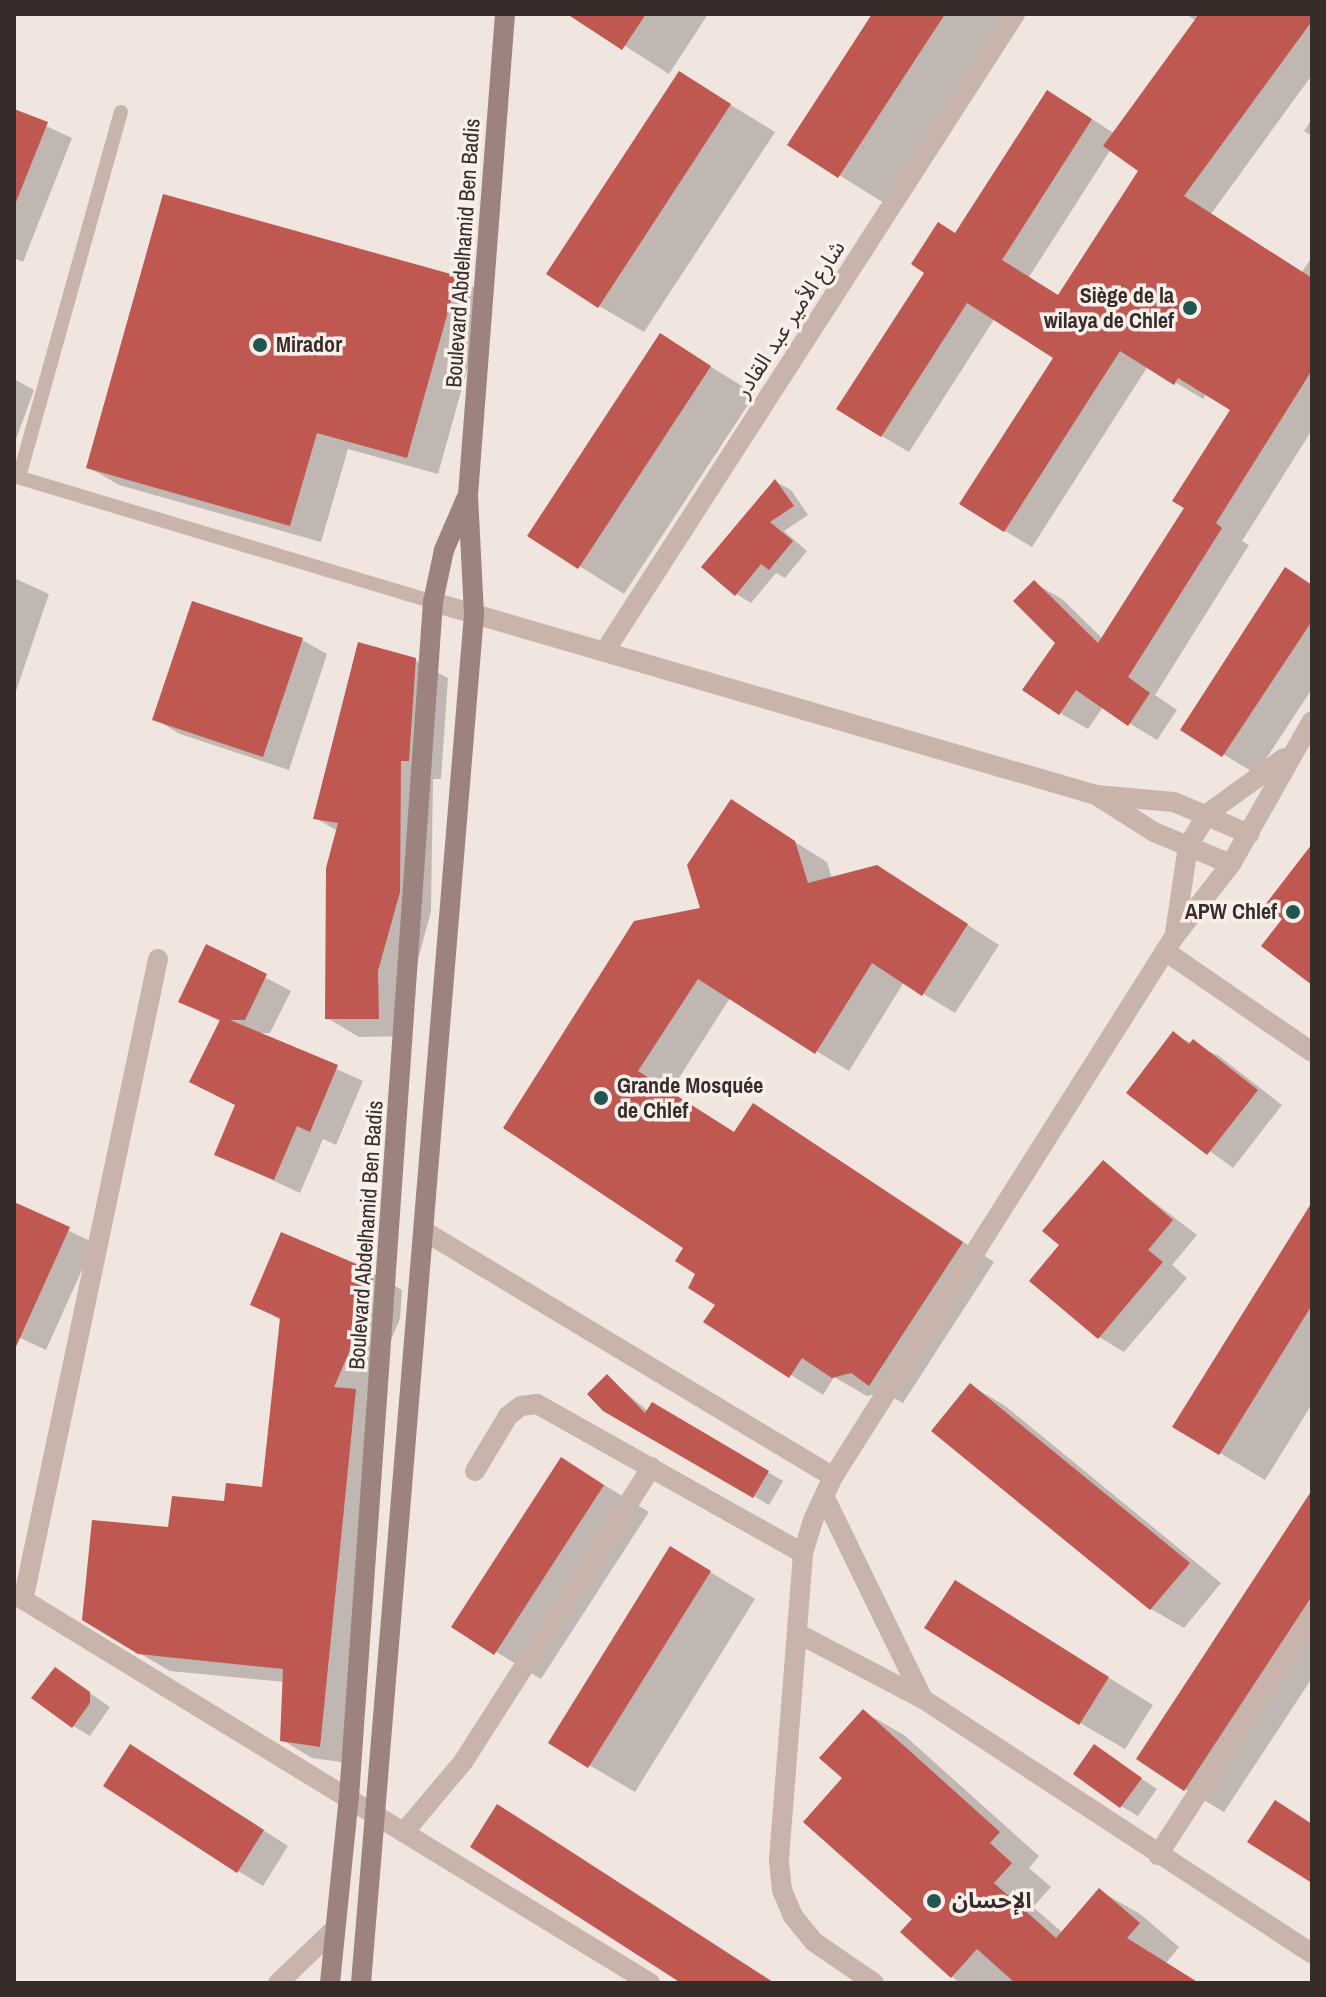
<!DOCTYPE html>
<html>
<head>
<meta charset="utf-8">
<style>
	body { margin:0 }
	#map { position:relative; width:1326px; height:1997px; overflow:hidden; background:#f1e5df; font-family:"Archivo Narrow","Noto Sans Arabic",sans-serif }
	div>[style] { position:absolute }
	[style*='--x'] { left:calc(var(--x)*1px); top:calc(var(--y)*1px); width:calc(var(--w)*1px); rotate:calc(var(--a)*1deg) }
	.shadow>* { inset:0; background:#0003 }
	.building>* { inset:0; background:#be5850 }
	.service>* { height:14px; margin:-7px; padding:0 7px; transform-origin:7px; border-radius:7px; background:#c9b4ab }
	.minor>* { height:20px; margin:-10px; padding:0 10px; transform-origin:10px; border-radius:10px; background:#c9b4ab }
	.secondary>* { height:20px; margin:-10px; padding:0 10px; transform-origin:10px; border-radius:10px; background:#9c837d }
	.dots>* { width:22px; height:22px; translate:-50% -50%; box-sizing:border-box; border:4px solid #f9f0eb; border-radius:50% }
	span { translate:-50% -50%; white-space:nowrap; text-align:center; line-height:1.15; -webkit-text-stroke:7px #f9f0eb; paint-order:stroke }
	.street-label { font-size:22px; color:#372c2a }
	.poi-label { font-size:22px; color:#372c2a; font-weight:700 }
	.right { translate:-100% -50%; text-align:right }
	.left { translate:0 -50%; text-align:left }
	.frame { position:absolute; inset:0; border:16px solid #372c2a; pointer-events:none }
</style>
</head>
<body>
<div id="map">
	<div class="shadow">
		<div style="clip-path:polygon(575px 14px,708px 14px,669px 74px)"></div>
		<div style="clip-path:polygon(875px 14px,1008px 14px,884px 203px,789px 144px)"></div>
		<div style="clip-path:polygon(evenodd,1186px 14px,1312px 14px,1312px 75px,1211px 214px,1302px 272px,1312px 257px,1312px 430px,1242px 541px,1249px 545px,1155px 695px,1177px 710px,1157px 740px,1103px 707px,1088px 729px,1060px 713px,1058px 643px,1034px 583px,1062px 599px,1103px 639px,1187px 507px,1233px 409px,1207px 393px,1203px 399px,1148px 366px,1032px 547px,1005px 531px,1056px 357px,995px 318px,909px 452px,882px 436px,956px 235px,1075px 108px,1115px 134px,1196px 21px,1186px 14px,1111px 149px,1141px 170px,1059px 297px,1029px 277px,1111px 149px)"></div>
		<div style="clip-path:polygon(680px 74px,775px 132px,644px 332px,599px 306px)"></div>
		<div style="clip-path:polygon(14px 111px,72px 138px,23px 262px,14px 258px)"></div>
		<div style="clip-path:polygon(1312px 119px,1312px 136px,1304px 131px)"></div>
		<div style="clip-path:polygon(457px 278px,488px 295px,438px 474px,348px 449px,321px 542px,119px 485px,88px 467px)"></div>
		<div style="clip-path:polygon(661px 336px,755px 394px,624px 594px,530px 535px)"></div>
		<div style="clip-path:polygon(14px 379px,34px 390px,15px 442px,14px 441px)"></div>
		<div style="clip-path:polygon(776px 482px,791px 490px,808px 515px,784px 531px,807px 551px,785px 578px,776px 573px,751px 603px,736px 594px)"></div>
		<div style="clip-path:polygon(1286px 570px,1312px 585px,1312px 689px,1256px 774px,1182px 729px)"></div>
		<div style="clip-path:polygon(14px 578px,49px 594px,15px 694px,14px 693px)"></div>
		<div style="clip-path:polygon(302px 640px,327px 654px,289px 770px,180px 734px,155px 719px)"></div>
		<div style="clip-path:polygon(415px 660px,448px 678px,441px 779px,433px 779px,431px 911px,410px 990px,411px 1036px,359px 1037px,327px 1018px,338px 831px,315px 818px)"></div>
		<div style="clip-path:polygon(731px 802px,827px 862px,832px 879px,877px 867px,999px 945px,955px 1013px,904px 982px,849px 1071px,730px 998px,670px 1092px,735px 1133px,753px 1105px,994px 1262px,903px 1403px,883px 1392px,867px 1396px,834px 1377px,823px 1395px,706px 1322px,718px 1304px,686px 1247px,505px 1127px,703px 909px)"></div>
		<div style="clip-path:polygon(207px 947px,291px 991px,270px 1033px,257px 1033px,363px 1081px,336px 1145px,323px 1139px,300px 1193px,217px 1154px,237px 1106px,221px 1022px,180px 1001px)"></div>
		<div style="clip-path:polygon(1173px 1034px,1219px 1056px,1282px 1105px,1233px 1168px,1129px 1092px)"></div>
		<div style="clip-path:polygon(1103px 1163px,1197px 1235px,1172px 1265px,1187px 1278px,1124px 1352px,1099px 1337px,1061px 1245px)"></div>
		<div style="clip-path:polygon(14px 1204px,94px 1243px,46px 1350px,14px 1335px)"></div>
		<div style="clip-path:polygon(1312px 1227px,1312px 1404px,1265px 1480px,1220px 1453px)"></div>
		<div style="clip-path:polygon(372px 1273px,402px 1290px,400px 1319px,366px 1398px,385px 1409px,349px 1763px,312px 1758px,282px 1740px,285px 1682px,170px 1671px,139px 1653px,170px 1529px,264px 1489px,282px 1321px,252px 1304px)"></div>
		<div style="clip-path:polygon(607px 1377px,649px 1412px,652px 1405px,783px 1481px,769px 1505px,605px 1409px)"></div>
		<div style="clip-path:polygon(971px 1386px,1004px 1405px,1221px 1583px,1184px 1628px,1151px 1609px,934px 1431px)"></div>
		<div style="clip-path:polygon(561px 1459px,649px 1512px,541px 1679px,453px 1626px)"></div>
		<div style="clip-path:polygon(1312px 1497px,1312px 1678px,1224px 1812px,1185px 1789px)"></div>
		<div style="clip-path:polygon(670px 1548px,755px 1599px,635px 1792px,550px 1742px)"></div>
		<div style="clip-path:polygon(955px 1583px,1153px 1705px,1125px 1749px,1080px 1723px)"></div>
		<div style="clip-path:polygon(55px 1669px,110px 1707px,90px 1736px,73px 1726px)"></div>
		<div style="clip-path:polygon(864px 1712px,904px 1735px,1039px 1856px,1029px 1868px,1051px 1887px,1033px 1907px,1063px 1933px,1100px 1891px,1140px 1914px,1179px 1947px,1166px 1963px,1198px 1983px,959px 1983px,903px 1932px,914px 1919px,845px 1778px)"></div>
		<div style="clip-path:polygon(131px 1746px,288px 1846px,263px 1886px,238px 1871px)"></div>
		<div style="clip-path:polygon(1095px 1747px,1157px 1789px,1138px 1816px,1121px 1806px)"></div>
		<div style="clip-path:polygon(498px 1807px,538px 1830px,775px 1983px,684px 1983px)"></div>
	</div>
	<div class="building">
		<div style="clip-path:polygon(567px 14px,646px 14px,622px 50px)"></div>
		<div style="clip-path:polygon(872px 14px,945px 14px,838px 178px,787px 145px)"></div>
		<div style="clip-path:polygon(1199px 14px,1312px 14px,1312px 21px,1184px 196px,1312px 278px,1312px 370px,1216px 523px,1222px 528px,1128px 677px,1150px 693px,1128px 726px,1076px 690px,1059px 715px,1022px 690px,1055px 643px,1013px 601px,1034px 580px,1098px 643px,1184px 508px,1172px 501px,1230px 410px,1178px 378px,1174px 385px,1120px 351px,1004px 532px,959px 504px,1053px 358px,967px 303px,881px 437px,836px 409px,924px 273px,911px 264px,938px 222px,955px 233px,1047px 90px,1092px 119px,1002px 260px,1058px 295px,1138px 171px,1103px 146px)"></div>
		<div style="clip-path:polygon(679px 71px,731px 104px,598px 308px,546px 274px)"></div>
		<div style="clip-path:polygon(14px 109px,48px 122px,16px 202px,14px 202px)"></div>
		<div style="clip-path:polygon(163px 194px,458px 276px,407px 458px,317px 433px,290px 526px,86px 468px)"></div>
		<div style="clip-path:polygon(660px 333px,711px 366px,578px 569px,527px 536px)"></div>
		<div style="clip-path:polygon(775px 479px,794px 506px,770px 522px,793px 541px,769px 570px,761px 564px,735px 596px,701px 567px)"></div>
		<div style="clip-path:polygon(1285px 567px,1312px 585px,1312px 621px,1222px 757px,1180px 730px)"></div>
		<div style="clip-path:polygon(192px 601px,303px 638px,263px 757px,152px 720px)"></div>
		<div style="clip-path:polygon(358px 642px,416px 658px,409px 761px,401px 761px,400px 892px,378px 971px,379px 1019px,325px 1019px,326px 868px,338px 823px,313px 819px)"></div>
		<div style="clip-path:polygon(731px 799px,795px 841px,808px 883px,877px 865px,968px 924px,922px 996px,872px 963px,815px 1054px,698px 979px,638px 1071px,734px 1132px,753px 1103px,963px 1242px,869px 1386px,851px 1373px,832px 1378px,802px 1358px,789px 1378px,703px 1322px,715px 1305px,688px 1288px,695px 1274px,675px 1261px,683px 1248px,503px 1128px,634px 921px,700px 908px,687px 865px)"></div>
		<div style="clip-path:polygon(1312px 844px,1312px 985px,1261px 946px,1282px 919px,1265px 905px)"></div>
		<div style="clip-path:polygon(206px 944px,267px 974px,245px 1020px,230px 1020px,338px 1065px,310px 1132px,297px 1126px,274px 1180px,214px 1155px,235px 1105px,189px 1082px,220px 1020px,178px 1002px)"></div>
		<div style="clip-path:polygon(1173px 1031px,1189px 1044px,1193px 1039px,1258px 1090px,1207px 1155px,1126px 1093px)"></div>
		<div style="clip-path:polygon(1103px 1160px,1173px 1220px,1148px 1250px,1163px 1262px,1098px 1339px,1029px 1281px,1059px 1245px,1042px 1231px)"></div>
		<div style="clip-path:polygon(14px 1202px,70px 1227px,14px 1351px)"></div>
		<div style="clip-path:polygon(1312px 1202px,1312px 1305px,1219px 1455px,1172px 1427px)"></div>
		<div style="clip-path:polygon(281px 1232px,373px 1271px,371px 1302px,334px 1387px,356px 1389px,320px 1747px,280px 1741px,283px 1669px,138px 1654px,82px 1620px,92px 1520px,168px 1527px,172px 1496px,224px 1501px,226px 1483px,262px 1487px,280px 1318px,250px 1305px)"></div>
		<div style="clip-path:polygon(607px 1374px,645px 1413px,652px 1402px,769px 1471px,753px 1498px,603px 1411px,587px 1394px)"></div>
		<div style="clip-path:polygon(970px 1383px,1190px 1563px,1150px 1610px,931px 1431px)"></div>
		<div style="clip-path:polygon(561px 1457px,604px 1485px,494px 1655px,451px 1627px)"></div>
		<div style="clip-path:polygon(1312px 1490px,1312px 1596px,1184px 1791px,1136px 1759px)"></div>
		<div style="clip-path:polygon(670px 1546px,711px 1571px,588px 1768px,548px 1743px)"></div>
		<div style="clip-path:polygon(955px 1580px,1109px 1677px,1079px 1725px,924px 1628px)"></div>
		<div style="clip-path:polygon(55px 1667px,90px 1692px,90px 1703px,72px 1728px,31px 1698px)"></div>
		<div style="clip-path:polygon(863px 1709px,1000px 1832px,990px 1843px,1012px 1863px,994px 1883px,1056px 1938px,1099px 1888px,1140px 1923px,1127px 1938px,1199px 1983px,1015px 1983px,977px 1949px,951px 1978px,900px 1932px,912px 1919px,803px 1822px,842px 1778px,819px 1758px)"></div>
		<div style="clip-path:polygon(130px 1744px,264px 1830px,237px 1873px,103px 1786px)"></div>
		<div style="clip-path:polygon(1094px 1744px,1142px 1778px,1120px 1808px,1073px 1774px)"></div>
		<div style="clip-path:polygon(1275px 1800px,1312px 1824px,1312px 1883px,1247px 1842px)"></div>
		<div style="clip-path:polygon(497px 1804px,774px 1983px,681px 1983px,470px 1847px)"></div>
	</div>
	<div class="service">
		<div style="--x:14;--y:476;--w:438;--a:16.7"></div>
		<div style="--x:19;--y:477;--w:379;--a:-74.4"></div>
	</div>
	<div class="minor">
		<div style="--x:433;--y:602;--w:691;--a:16.23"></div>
		<div style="--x:1096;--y:795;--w:78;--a:5.1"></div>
		<div style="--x:1174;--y:802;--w:82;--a:23.1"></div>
		<div style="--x:605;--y:651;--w:758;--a:-57.23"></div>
		<div style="--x:1099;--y:797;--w:65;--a:32.5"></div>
		<div style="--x:1154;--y:832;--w:83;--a:22.6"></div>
		<div style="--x:1175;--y:933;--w:88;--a:-81.5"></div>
		<div style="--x:1188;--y:846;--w:37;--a:-59"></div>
		<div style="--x:1207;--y:814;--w:95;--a:-36"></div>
		<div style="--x:1165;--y:951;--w:178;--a:34.5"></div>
		<div style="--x:424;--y:1231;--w:477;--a:31"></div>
		<div style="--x:475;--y:1471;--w:64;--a:-59"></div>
		<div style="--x:508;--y:1416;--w:16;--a:-38"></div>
		<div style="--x:521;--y:1406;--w:16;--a:-7"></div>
		<div style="--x:537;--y:1404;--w:305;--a:29.3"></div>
		<div style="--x:824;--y:1496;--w:226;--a:64"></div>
		<div style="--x:14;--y:1594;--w:746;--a:31.45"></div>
		<div style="--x:24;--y:1596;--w:651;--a:-78.12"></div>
		<div style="--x:797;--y:1633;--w:142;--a:27.6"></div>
		<div style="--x:923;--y:1699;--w:465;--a:33.2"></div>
		<div style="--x:405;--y:1831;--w:90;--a:-50"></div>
		<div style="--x:463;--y:1762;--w:350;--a:-57.4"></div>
		<div style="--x:1158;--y:1855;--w:284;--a:-57.2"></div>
		<div style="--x:278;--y:1983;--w:79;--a:-43.5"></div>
		<div style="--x:874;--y:1983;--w:73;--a:-145.7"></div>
		<div style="--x:814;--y:1942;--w:33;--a:-129"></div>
		<div style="--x:793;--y:1916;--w:28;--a:-113"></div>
		<div style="--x:782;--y:1890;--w:31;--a:-96"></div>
		<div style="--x:779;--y:1859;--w:307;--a:-85.5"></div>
		<div style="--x:803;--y:1553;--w:34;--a:-73"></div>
		<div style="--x:813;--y:1520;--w:47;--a:-65.1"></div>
		<div style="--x:833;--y:1477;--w:639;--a:-57.73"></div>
		<div style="--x:1174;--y:937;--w:93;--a:-52"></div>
		<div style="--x:1231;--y:864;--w:164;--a:-60.5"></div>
	</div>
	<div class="secondary">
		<div style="--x:330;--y:1983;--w:187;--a:-84.2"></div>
		<div style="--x:349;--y:1797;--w:1198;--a:-85.98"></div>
		<div style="--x:433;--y:602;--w:53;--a:-78.1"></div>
		<div style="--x:444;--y:550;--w:56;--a:-66.7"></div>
		<div style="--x:361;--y:1983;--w:1374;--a:-85.28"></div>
		<div style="--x:474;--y:614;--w:119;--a:-92.9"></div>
		<div style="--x:468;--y:495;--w:482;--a:-85.6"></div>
	</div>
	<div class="dots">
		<div style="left:1190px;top:308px;background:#225651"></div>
		<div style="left:260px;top:345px;background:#225651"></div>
		<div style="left:1293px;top:912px;background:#225651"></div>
		<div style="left:601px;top:1098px;background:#225651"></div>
		<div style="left:934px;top:1901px;background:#225651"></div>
	</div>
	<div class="street-label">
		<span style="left:463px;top:253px;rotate:-86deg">Boulevard Abdelhamid Ben Badis</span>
		<span style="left:790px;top:319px;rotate:-57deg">شارع الأمير عبد القادر</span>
		<span style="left:366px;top:1235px;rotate:-86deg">Boulevard Abdelhamid Ben Badis</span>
	</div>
	<div class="poi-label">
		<span class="right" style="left:1174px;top:308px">Siège de la<br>wilaya de Chlef</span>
		<span class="left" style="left:276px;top:345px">Mirador</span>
		<span class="right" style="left:1277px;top:912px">APW Chlef</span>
		<span class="left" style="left:617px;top:1098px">Grande Mosquée<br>de Chlef</span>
		<span class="left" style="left:952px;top:1901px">الإحسان</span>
	</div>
	<div class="frame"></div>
</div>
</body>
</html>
